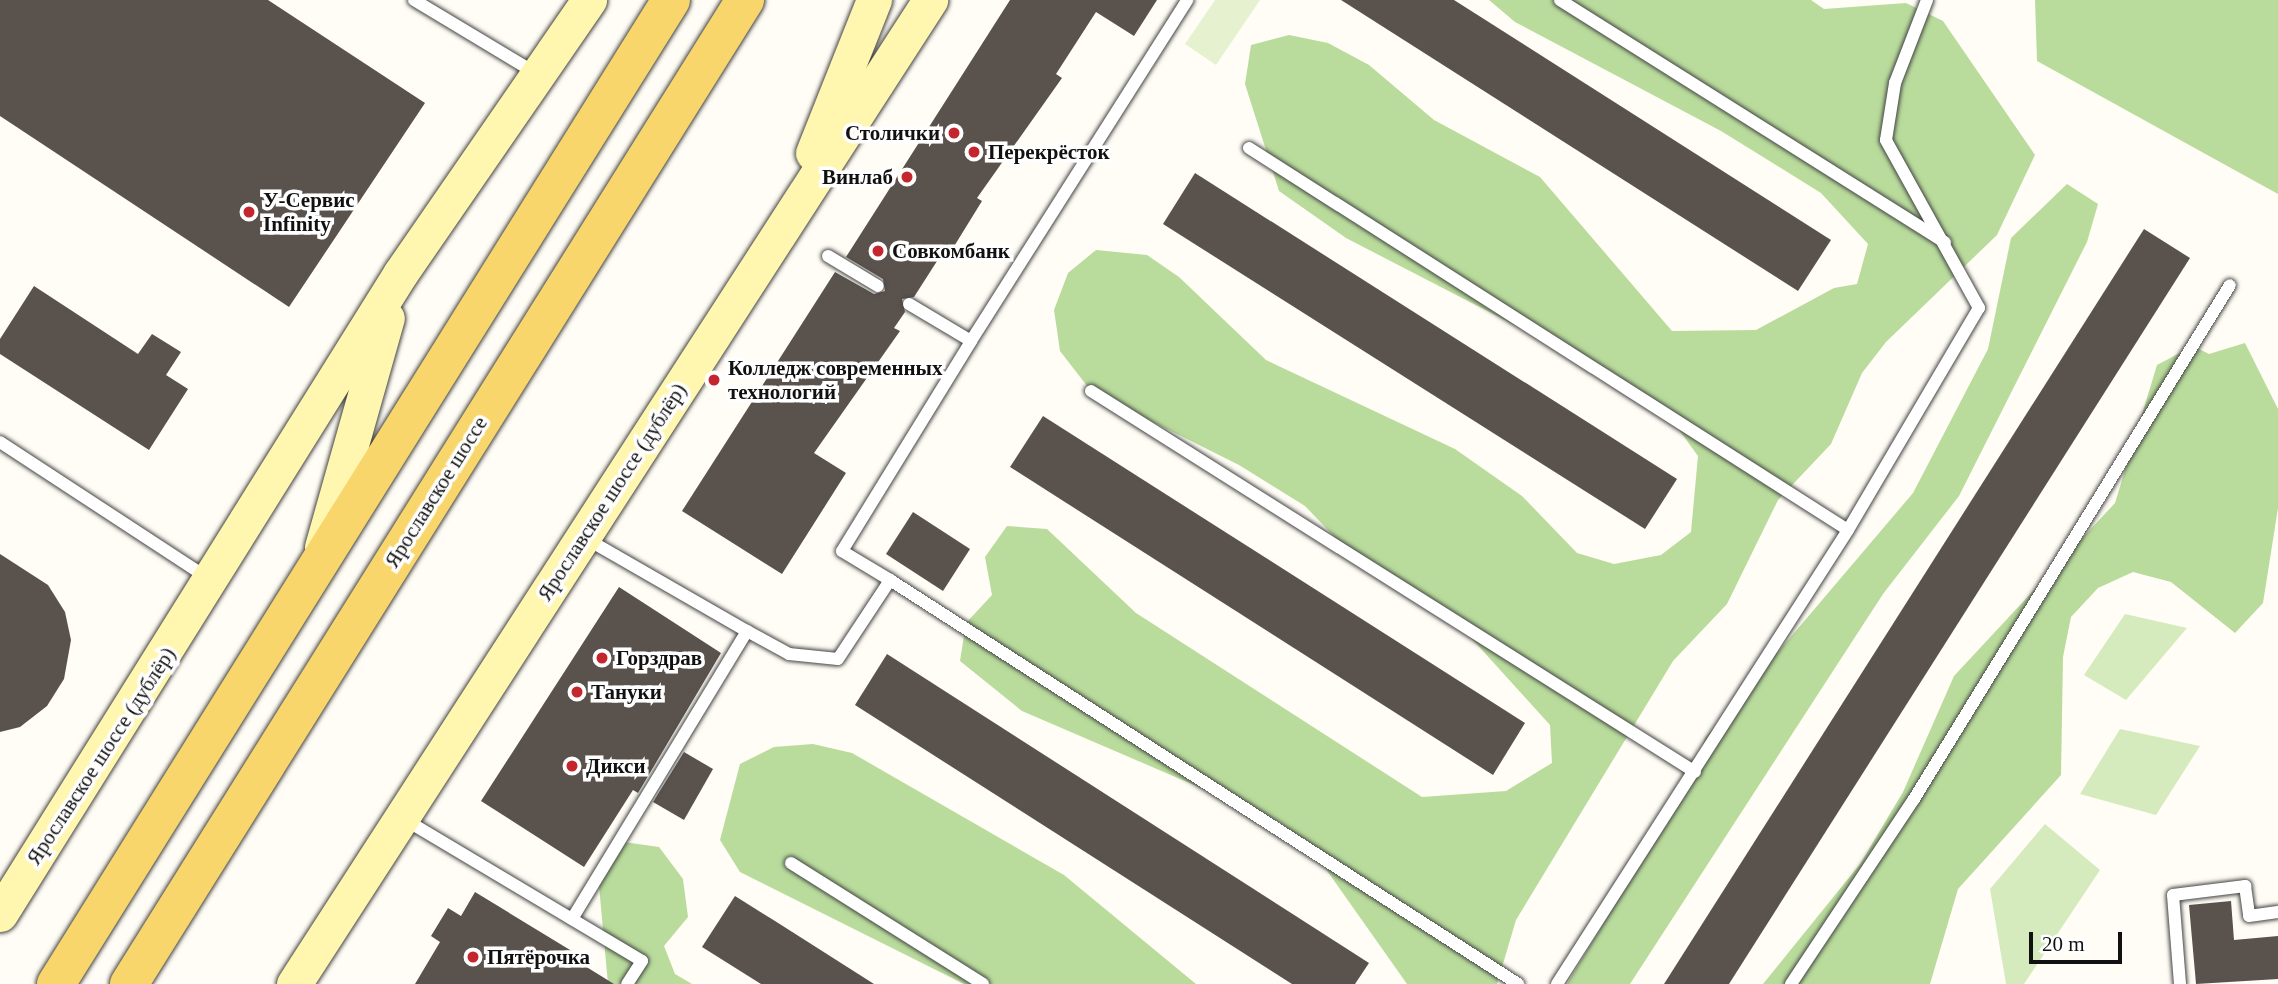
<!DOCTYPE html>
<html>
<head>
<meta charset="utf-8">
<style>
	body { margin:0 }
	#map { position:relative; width:2278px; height:984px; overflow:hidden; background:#fffdf5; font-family:"Times New Roman",serif }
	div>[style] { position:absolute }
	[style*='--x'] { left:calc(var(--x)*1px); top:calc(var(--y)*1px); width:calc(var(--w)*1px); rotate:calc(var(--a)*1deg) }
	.green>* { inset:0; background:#d5ebbd }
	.forest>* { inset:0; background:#b9dc9c }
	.pitch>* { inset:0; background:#e6f2cf }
	.building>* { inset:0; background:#5a524d }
	.roads { filter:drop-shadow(0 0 2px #444) drop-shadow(0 0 2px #444) }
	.lane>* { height:12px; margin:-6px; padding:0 6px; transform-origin:6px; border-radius:6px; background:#fff }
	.secondary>* { height:35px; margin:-17.5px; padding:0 17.5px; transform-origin:17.5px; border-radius:17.5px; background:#fff6b0 }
	.primary>* { height:38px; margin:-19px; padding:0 19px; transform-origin:19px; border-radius:19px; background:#f9d66b }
	.dots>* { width:19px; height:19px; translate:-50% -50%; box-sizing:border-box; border:4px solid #fff; border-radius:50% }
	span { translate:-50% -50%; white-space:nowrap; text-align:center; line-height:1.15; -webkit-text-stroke:7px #fff; paint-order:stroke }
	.poi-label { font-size:21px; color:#111; font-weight:700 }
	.right { translate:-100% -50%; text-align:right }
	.left { translate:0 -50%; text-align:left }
	.street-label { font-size:21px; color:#111 }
	.scale { position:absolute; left:2029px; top:932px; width:93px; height:32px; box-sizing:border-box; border:4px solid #111; border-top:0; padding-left:9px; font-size:21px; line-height:24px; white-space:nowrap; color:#111; -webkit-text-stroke:5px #fff; paint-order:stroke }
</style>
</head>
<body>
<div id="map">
	<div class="green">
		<div style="clip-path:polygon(2125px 614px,2187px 628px,2126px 700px,2084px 675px)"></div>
		<div style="clip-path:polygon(2120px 729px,2200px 746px,2156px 815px,2080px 794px)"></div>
		<div style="clip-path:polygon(2045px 824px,2100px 870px,2024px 984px,2006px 984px,1990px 889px)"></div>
	</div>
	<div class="forest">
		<div style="clip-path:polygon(1489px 0,1811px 0,1824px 9px,1906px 3px,1943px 21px,2035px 155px,1997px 235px,1886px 342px,1862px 373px,1831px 444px,1778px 500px,1727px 604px,1673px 661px,1516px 920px,1497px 984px,1407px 984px,1311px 848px,1280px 822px,1022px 711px,960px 661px,966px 623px,992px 595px,985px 557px,1007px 526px,1047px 529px,1136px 613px,1422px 797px,1506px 791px,1552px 763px,1550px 725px,1473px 640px,1413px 587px,1349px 552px,1305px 506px,1239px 465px,1091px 391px,1060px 351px,1054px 310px,1068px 273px,1096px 250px,1147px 255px,1179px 277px,1266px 360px,1455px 449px,1522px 496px,1577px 553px,1614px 564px,1661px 555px,1691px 532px,1698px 456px,1677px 427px,1580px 359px,1346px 238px,1279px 191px,1245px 84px,1251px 45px,1289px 35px,1328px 43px,1369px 65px,1434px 120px,1540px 177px,1672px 331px,1756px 330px,1834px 288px,1857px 284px,1868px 244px,1821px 193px,1721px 131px,1515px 22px)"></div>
		<div style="clip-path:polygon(2035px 0,2278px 0,2278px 194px,2037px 61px)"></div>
		<div style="clip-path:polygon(2067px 184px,2098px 204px,2087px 242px,1959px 496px,1883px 594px,1630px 984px,1567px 984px,1695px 772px,1705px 738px,1913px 493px,1988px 349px,2011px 238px)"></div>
		<div style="clip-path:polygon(2245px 343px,2278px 409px,2278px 508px,2263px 603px,2235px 633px,2171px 582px,2133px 572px,2098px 588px,2071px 617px,2063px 657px,2061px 775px,1958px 889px,1930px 984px,1763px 984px,1860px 864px,1903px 792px,1954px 676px,2115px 503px,2157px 365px,2193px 346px,2209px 354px)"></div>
		<div style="clip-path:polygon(813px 744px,852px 753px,1064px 875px,1196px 984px,964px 984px,740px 872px,720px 840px,740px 764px,774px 747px)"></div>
		<div style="clip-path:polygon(617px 841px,659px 847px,683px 879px,688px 917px,664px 946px,675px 974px,692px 984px,608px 984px,598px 875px)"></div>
	</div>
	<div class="pitch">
		<div style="clip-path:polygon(1215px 0,1260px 0,1216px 65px,1185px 44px)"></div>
	</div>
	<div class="building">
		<div style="clip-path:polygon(0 0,268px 0,425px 103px,289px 307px,0 116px)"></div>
		<div style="clip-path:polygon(1010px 0,1157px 0,1134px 36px,1096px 12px,1056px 74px,1062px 78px,977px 198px,982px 201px,945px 261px,939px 258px,914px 297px,902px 299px,905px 312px,894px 328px,900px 331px,814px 453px,846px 473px,782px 574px,682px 511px,835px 272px,874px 294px,885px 291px,883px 279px,846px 257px)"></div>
		<div style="clip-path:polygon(1341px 0,1454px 0,1831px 240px,1798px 291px)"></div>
		<div style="clip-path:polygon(1195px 173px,1677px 479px,1645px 529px,1163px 224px)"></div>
		<div style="clip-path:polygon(2144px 229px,2190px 258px,1729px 984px,1664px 984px)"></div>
		<div style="clip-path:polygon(34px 286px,138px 354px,152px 334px,181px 352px,166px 375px,188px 389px,149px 450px,0 354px,0 339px)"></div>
		<div style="clip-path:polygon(1043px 416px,1525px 723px,1493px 775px,1010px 467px)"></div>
		<div style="clip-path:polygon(913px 512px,970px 549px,943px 591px,886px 554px)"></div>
		<div style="clip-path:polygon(0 554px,48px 585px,65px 612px,71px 640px,64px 679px,47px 706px,20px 727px,0 732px)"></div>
		<div style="clip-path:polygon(619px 587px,721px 653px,638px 793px,633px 790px,584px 867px,481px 801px)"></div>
		<div style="clip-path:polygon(887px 654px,1369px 963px,1355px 984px,1292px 984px,855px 705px)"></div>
		<div style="clip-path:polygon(684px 752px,713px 769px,684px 820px,653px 802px)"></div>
		<div style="clip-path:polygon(475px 892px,575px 953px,572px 958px,614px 984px,415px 984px,440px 942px,431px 936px,448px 908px,461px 916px)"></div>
		<div style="clip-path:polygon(735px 896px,775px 921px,874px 984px,761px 984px,702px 947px)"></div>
		<div style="clip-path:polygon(2231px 901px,2234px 940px,2278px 936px,2278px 979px,2196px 984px,2189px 905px)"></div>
	</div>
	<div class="roads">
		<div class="lane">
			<div style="--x:414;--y:0;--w:144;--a:31"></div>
			<div style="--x:1560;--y:0;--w:455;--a:32.2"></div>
			<div style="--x:1249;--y:148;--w:710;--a:32.53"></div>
			<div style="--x:828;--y:256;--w:58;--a:31"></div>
			<div style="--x:909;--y:304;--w:72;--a:30.8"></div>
			<div style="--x:971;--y:341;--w:404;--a:-57.6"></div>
			<div style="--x:1091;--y:391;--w:714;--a:32.24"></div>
			<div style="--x:0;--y:442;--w:246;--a:33.2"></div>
			<div style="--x:585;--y:538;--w:187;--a:29.9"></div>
			<div style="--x:890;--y:580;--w:747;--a:32.75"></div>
			<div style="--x:404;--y:819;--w:277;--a:30.8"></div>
			<div style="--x:642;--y:961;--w:27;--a:123"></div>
			<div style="--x:791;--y:863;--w:227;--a:32.2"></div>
			<div style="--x:572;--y:919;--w:337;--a:-58.7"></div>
			<div style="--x:747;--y:631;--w:48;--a:28.7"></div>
			<div style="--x:789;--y:654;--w:49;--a:5.8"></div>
			<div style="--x:838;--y:659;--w:95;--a:-56.6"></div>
			<div style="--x:890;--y:580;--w:56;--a:-148.9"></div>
			<div style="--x:842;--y:551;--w:246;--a:-58.4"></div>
			<div style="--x:1557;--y:984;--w:539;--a:-57.34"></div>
			<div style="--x:1848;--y:530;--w:258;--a:-59.5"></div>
			<div style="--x:1979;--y:308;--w:192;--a:-119"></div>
			<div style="--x:1886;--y:140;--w:58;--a:-81"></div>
			<div style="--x:1895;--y:83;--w:89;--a:-68.9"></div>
			<div style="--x:1791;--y:984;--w:222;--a:-56.4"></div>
			<div style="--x:1914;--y:799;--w:603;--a:-58.42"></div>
			<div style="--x:2180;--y:984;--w:89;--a:-94.5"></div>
			<div style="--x:2173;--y:895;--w:73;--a:-7.1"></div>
			<div style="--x:2245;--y:886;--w:30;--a:82"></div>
			<div style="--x:2249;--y:916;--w:29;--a:-8"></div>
		</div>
		<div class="secondary">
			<div style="--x:813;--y:153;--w:165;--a:-68.3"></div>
			<div style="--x:322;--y:547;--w:238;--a:-74.2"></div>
			<div style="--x:0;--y:914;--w:755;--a:-57.99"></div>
			<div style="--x:400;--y:274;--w:333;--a:-55.4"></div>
			<div style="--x:294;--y:984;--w:1172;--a:-57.12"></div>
		</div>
		<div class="primary">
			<div style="--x:56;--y:984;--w:1160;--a:-57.99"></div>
			<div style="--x:129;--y:984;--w:1161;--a:-57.95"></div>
		</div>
	</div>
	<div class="dots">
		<div style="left:954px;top:133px;background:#c4262e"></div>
		<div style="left:974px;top:152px;background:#c4262e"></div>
		<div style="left:907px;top:177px;background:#c4262e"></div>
		<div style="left:249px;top:212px;background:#c4262e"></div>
		<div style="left:878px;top:251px;background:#c4262e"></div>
		<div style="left:714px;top:380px;background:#c4262e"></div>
		<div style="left:602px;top:658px;background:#c4262e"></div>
		<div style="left:577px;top:692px;background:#c4262e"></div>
		<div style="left:572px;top:766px;background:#c4262e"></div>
		<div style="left:473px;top:957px;background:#c4262e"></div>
	</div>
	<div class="poi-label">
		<span class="right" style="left:940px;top:133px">Столички</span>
		<span class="left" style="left:988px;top:152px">Перекрёсток</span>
		<span class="right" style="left:893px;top:177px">Винлаб</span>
		<span class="left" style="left:263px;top:212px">У-Сервис<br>Infinity</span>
		<span class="left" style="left:892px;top:251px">Совкомбанк</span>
		<span class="left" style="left:728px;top:380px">Колледж современных<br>технологий</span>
		<span class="left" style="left:616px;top:658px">Горздрав</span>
		<span class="left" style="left:591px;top:692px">Тануки</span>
		<span class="left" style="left:586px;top:766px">Дикси</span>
		<span class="left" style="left:487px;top:957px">Пятёрочка</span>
	</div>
	<div class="street-label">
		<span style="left:436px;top:492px;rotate:-58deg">Ярославское шоссе</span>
		<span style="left:612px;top:492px;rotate:-57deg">Ярославское шоссе (дублёр)</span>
		<span style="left:101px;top:756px;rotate:-57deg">Ярославское шоссе (дублёр)</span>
	</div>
	<div class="scale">20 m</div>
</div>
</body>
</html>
